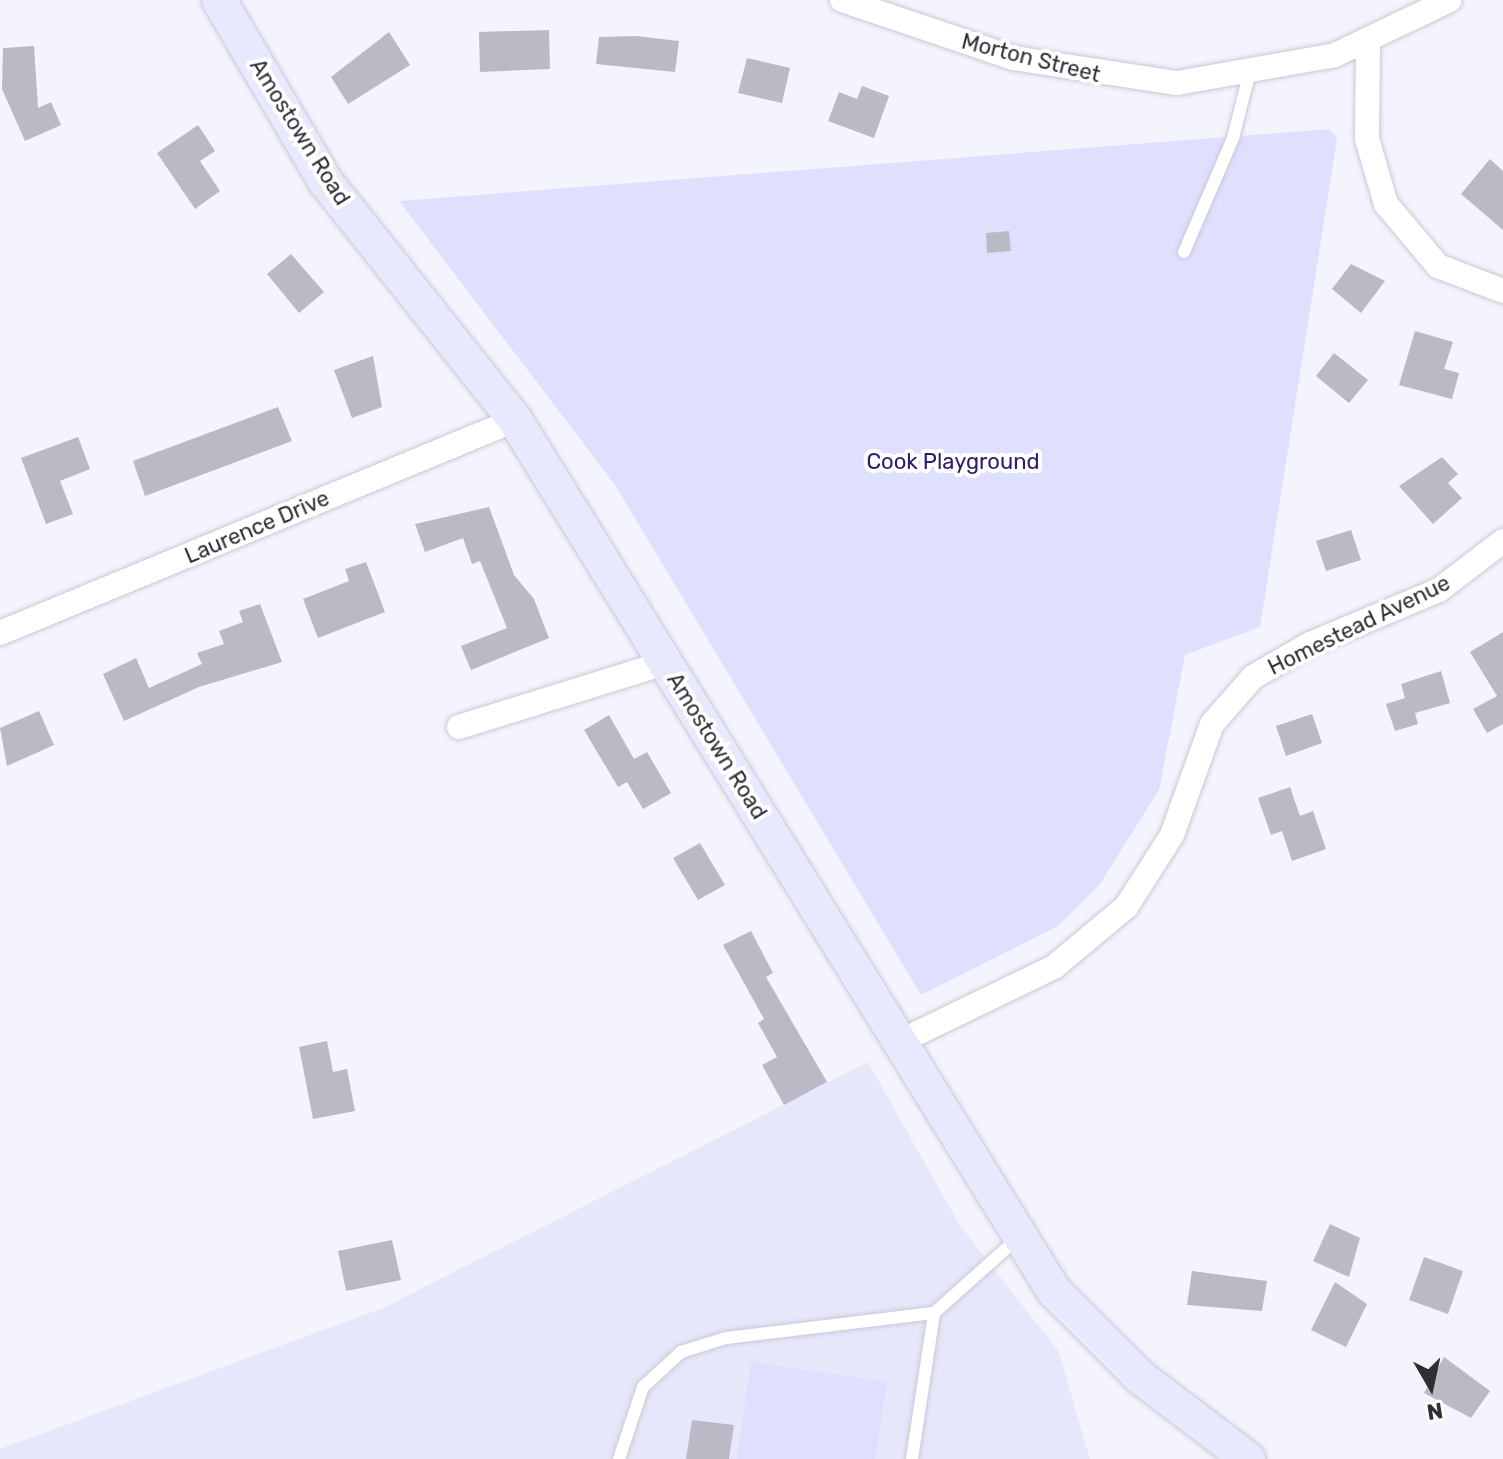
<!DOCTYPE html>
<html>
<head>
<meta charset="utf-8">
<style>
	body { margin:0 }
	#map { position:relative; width:1503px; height:1459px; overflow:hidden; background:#f4f4fe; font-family:Rubik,sans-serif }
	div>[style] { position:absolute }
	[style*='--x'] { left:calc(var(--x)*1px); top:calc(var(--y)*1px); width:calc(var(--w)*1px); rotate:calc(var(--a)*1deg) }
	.built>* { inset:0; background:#e6e7fa }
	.green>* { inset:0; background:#dfe0fe }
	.building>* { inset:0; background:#babac6 }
	.roads { filter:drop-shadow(0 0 2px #c9c9d5) drop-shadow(0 0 2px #c9c9d5) }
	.lane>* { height:12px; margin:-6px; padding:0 6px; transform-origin:6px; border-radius:6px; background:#fff }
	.street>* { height:24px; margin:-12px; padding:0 12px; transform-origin:12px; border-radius:12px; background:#fff }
	.secondary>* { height:34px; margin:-17px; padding:0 17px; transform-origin:17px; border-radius:17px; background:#e8e8fe }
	span { translate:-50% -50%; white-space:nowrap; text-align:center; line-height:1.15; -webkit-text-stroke:8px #fff; paint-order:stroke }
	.street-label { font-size:22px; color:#2f2f33 }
	.park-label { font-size:22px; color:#2b1b6a }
	.north { position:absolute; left:1391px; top:1347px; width:80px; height:80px; -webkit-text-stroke:6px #fff; paint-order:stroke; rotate:171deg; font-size:22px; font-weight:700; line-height:32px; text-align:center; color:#2f2f33 }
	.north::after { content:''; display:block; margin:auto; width:28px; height:36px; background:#2f2f33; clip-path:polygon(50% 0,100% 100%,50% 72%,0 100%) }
</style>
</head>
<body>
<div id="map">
	<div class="built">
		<div style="clip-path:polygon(868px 1062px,959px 1224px,1059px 1352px,1090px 1459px,0 1459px,0 1449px,383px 1308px)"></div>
	</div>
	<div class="green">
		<div style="clip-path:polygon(1330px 129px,1337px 139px,1260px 627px,1185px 655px,1159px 790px,1100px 884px,1058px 926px,921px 995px,615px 485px,399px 201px)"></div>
		<div style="clip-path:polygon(751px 1362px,887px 1382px,875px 1459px,737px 1459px)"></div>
	</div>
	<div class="building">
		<div style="clip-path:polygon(549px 30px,550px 69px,480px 72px,479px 32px)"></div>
		<div style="clip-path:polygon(389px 32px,410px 65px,348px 104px,331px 77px)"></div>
		<div style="clip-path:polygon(636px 36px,679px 41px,675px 72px,596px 64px,599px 37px)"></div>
		<div style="clip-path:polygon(34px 46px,38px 108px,51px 102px,61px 125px,25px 141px,2px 89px,3px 48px)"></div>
		<div style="clip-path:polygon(747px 58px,790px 68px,782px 103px,738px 93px)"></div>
		<div style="clip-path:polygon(862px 86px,889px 96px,874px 138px,828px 121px,839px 92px,857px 99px)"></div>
		<div style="clip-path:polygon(198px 125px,215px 151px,200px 161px,220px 191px,195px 209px,157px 153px)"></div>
		<div style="clip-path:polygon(1490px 159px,1503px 171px,1503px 230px,1461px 194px)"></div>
		<div style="clip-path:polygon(1009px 231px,1011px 251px,987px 253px,986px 233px)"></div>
		<div style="clip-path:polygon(291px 254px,324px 292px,299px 313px,267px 274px)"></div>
		<div style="clip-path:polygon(1351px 264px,1385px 281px,1361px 313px,1332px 289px)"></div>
		<div style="clip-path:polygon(1415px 331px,1453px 342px,1444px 369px,1459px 373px,1452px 399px,1399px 385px)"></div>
		<div style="clip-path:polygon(1334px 353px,1368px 380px,1349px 403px,1316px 376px)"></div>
		<div style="clip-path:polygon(373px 356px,382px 407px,352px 418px,334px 370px)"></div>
		<div style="clip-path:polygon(278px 407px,292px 441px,145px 496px,133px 461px)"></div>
		<div style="clip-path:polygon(78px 437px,90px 469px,60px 481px,73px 514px,46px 524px,21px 458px)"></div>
		<div style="clip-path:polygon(1442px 457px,1458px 474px,1448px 483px,1462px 498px,1433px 524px,1399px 486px)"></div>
		<div style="clip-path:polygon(489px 507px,514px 575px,534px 599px,549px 638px,471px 670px,461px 646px,507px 628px,480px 561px,472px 564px,463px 538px,425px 552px,415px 524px)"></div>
		<div style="clip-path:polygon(1351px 530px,1361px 560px,1326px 571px,1316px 541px)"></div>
		<div style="clip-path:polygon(366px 562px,385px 612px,318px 638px,303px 599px,349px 581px,345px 569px)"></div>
		<div style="clip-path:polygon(260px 604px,282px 662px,199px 687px,124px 721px,103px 674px,136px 658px,149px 688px,202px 664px,197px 653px,224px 644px,219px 631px,243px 622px,239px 611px)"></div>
		<div style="clip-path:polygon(1503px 632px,1503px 724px,1487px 733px,1473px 709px,1497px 696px,1470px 652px)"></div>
		<div style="clip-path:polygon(1441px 671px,1450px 703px,1415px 713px,1418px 724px,1395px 731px,1386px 704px,1405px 698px,1401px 684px)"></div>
		<div style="clip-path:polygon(39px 711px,54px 745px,7px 766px,0 728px)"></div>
		<div style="clip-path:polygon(1312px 714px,1322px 743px,1286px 756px,1276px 726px)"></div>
		<div style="clip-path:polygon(609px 715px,634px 759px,647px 752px,671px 793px,643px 809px,627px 782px,618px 787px,584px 730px)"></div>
		<div style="clip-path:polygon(1290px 787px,1300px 816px,1313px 811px,1326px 849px,1292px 861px,1282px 831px,1271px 835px,1258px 798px)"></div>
		<div style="clip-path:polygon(700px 843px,725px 885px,698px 900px,673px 858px)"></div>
		<div style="clip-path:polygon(751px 931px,773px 973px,766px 977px,827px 1082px,784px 1105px,762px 1065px,777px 1057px,758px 1023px,764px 1019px,723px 945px)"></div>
		<div style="clip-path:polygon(327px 1041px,333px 1072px,347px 1069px,355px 1111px,313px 1119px,299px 1047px)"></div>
		<div style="clip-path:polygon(1330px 1224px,1360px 1238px,1349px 1277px,1313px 1261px)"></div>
		<div style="clip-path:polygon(392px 1240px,401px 1280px,346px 1291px,338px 1251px)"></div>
		<div style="clip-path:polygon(1424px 1257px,1463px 1271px,1448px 1314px,1409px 1300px)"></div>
		<div style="clip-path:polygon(1192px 1271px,1267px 1281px,1262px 1311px,1187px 1305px)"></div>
		<div style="clip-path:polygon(1335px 1282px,1367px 1304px,1346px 1347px,1311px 1330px)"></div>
		<div style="clip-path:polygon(1444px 1357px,1490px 1391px,1471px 1418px,1424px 1393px)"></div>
		<div style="clip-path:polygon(692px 1420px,734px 1425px,729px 1459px,686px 1459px)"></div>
	</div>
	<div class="roads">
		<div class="lane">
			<div style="--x:1184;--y:252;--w:124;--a:-66.7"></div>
			<div style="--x:1233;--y:138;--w:65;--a:-75.7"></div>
			<div style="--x:619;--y:1459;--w:76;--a:-71.6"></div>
			<div style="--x:643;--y:1387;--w:52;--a:-42.6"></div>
			<div style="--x:681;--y:1352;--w:47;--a:-17.3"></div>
			<div style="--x:726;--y:1338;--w:209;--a:-6.9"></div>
			<div style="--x:912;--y:1459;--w:148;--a:-81.4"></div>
			<div style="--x:934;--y:1313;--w:113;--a:-41.8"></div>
		</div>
		<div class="street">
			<div style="--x:842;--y:0;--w:181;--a:18.7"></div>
			<div style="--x:1013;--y:58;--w:166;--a:8.7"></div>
			<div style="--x:1177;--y:83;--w:160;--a:-10"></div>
			<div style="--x:1335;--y:55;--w:127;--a:-25.6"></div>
			<div style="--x:1368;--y:44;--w:95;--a:90.6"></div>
			<div style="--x:1367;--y:139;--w:68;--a:73.7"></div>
			<div style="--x:1386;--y:204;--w:81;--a:50"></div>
			<div style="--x:1438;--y:266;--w:70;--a:21"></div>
			<div style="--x:0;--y:633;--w:557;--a:-22.47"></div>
			<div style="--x:459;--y:727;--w:216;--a:-17.3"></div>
			<div style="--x:901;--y:1041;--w:170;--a:-25.8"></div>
			<div style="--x:1054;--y:967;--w:94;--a:-39.8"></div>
			<div style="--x:1126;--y:907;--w:85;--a:-57.4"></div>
			<div style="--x:1172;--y:835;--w:118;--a:-70.2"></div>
			<div style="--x:1212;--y:724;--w:62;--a:-48.9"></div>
			<div style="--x:1253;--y:677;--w:66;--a:-30.1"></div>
			<div style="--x:1310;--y:644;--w:140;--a:-22.7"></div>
			<div style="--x:1439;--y:590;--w:81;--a:-37.4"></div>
		</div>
		<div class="secondary">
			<div style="--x:219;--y:0;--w:210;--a:59.6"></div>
			<div style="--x:325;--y:181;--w:305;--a:51.5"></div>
			<div style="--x:515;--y:420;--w:1024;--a:58.25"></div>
			<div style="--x:1054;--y:1291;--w:122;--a:45"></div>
			<div style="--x:1140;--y:1377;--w:136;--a:37.2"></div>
		</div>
	</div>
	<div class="street-label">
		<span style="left:1031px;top:58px;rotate:14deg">Morton Street</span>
		<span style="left:300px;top:132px;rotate:58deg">Amostown Road</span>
		<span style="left:257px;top:527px;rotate:-23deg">Laurence Drive</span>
		<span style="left:1359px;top:625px;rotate:-26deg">Homestead Avenue</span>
		<span style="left:717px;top:746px;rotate:58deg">Amostown Road</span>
	</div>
	<div class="park-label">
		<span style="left:953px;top:462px">Cook Playground</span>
	</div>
	<div class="north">N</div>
</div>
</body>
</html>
